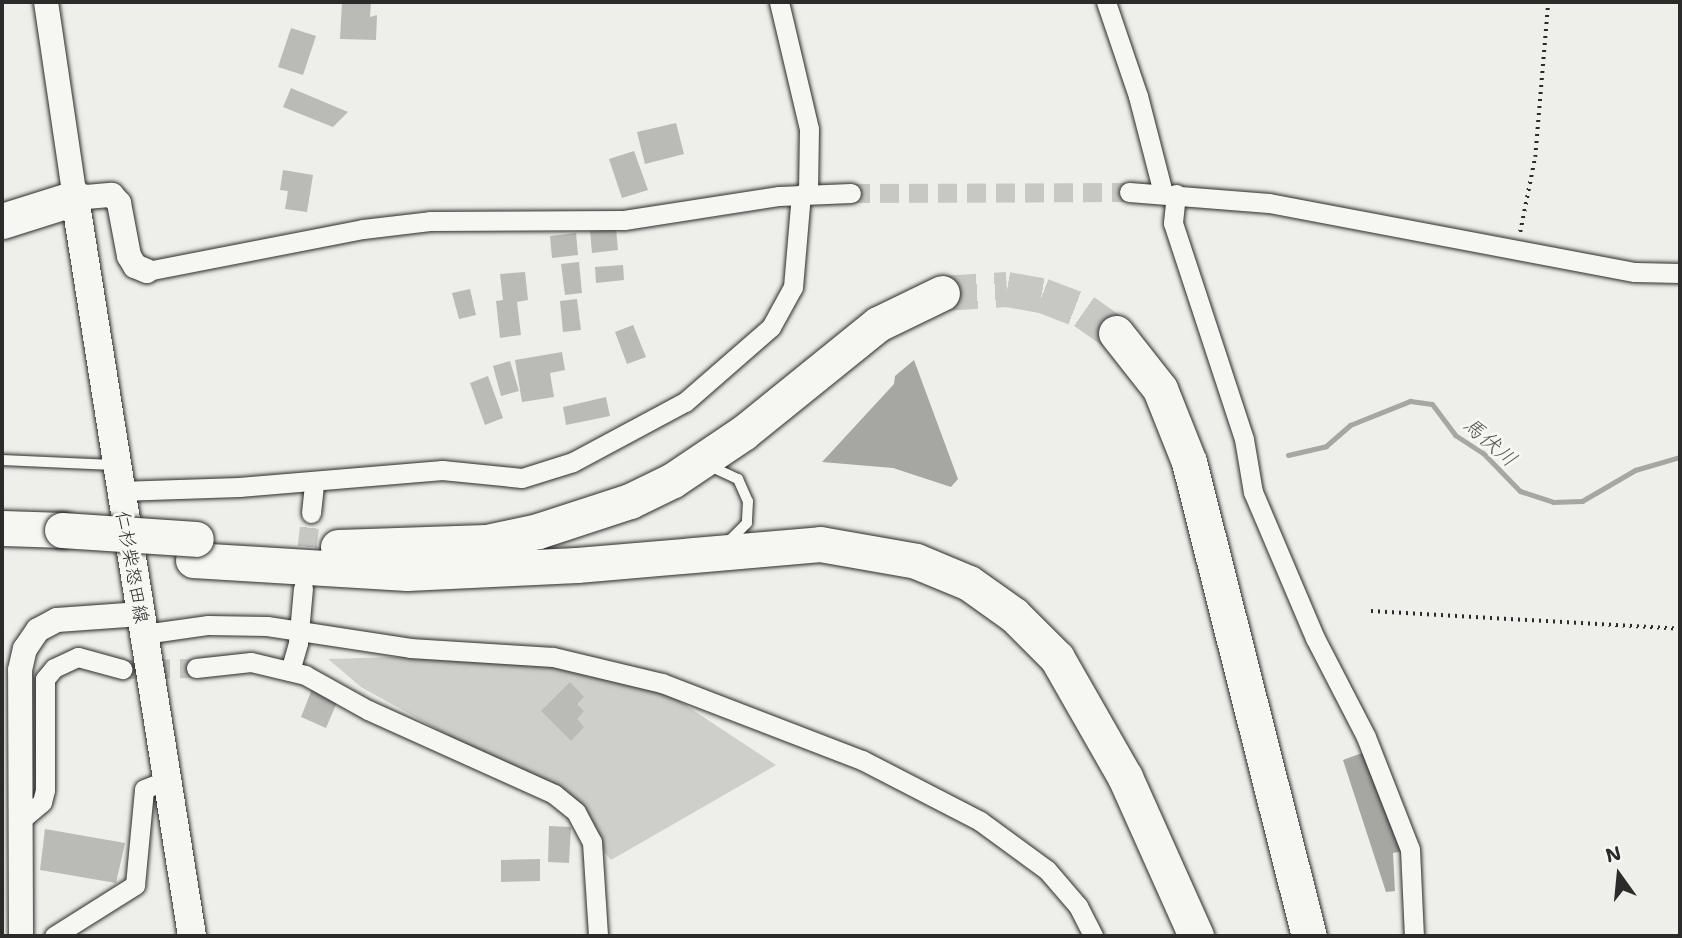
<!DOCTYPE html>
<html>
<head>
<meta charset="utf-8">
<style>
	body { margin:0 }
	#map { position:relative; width:1682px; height:938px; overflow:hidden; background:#eeeeea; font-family:"Shantell Sans","Klee One",sans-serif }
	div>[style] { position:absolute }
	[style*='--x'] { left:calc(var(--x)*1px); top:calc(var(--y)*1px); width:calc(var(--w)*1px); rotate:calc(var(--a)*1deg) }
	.green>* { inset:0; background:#cececa }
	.water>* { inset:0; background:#a6a6a3 }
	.stream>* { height:5px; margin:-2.5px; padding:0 2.5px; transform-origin:2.5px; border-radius:2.5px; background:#a6a6a3 }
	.building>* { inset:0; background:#babab7 }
	.minor-tunnel>* { height:19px; margin-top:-9.5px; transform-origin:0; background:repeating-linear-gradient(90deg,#c7c7c4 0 19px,transparent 0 29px) }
	.motorway-tunnel>* { height:35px; margin-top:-17.5px; transform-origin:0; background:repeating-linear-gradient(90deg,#c7c7c4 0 35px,transparent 0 53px) }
	.path>* { height:3.5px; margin-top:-1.75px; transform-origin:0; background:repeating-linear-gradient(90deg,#2b2b2b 0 2px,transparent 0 7px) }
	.roads { filter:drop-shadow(0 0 2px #2b2b2b) drop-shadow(0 0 2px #2b2b2b) }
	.service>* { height:10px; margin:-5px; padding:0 5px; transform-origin:5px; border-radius:5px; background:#f6f6f2 }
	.minor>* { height:19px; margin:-9.5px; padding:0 9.5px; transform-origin:9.5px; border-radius:9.5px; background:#f6f6f2 }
	.tertiary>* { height:24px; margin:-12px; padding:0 12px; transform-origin:12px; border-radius:12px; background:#f6f6f2 }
	.secondary>* { height:28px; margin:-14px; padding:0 14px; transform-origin:14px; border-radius:14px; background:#f6f6f2 }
	.motorway>* { height:35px; margin:-17.5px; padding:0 17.5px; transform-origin:17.5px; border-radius:17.5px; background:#f6f6f2 }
	.bridges { filter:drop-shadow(0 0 2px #2b2b2b) drop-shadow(0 0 2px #2b2b2b) }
	.motorway-bridge>* { height:35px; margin:-17.5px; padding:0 17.5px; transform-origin:17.5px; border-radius:17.5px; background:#f6f6f2 }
	span { translate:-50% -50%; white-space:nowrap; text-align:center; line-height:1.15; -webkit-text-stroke:6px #f6f6f2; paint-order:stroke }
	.street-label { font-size:19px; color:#2b2b2b }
	.water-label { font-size:21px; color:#565655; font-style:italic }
	.frame { position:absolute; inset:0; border:4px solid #2b2b2b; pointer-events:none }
	.north { position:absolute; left:1584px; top:840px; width:70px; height:70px; -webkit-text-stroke:5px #f6f6f2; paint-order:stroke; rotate:345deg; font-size:19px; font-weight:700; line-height:28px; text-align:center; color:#2b2b2b }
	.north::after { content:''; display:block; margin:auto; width:24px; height:32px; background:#2b2b2b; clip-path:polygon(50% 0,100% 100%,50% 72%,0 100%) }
</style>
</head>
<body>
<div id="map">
	<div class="green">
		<div style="clip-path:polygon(499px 654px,670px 695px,776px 765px,611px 860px,554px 794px,361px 687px,328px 659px)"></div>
	</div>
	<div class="water">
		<div style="clip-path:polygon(914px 360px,958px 479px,951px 487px,893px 468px,822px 462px,894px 384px,895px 376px)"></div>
		<div style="clip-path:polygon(1362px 753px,1402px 851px,1393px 853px,1395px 891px,1386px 892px,1343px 760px)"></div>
	</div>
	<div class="stream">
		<div style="--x:1288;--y:455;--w:39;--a:-13"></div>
		<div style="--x:1326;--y:446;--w:32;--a:-41"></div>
		<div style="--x:1350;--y:425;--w:65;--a:-21.8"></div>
		<div style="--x:1410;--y:401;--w:22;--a:8"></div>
		<div style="--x:1432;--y:404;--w:39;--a:53"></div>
		<div style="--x:1455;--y:435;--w:33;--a:33"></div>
		<div style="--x:1483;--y:453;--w:53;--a:45.8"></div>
		<div style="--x:1520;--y:491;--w:35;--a:18"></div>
		<div style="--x:1553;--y:502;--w:29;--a:-2"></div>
		<div style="--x:1582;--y:501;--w:61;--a:-30.3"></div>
		<div style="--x:1635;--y:470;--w:47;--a:-16.1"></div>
	</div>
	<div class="building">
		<div style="clip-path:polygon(342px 2px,371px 2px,370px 17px,377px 15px,376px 40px,340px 39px)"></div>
		<div style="clip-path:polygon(291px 28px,316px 36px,303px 75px,278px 67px)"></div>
		<div style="clip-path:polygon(291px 88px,348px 112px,333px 127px,283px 107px)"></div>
		<div style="clip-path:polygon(676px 123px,684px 154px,645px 164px,637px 132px)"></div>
		<div style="clip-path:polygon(634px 151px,648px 190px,622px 198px,609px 159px)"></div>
		<div style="clip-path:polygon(283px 170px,313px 175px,307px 212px,285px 209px,288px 191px,280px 190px)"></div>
		<div style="clip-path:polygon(616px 228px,618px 250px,592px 253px,590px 231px)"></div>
		<div style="clip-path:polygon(576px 233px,578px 255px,552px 258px,550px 236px)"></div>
		<div style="clip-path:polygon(579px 262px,582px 293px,565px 295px,561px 264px)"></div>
		<div style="clip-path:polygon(623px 265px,624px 280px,596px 283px,595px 267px)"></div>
		<div style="clip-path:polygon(525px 272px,528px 300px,517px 302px,521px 335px,500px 338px,496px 301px,503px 300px,500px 274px)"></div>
		<div style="clip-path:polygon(470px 289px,476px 315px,459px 319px,452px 293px)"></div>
		<div style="clip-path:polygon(577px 299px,581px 330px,563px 332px,560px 301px)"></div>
		<div style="clip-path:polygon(633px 325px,646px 357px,627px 364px,615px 332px)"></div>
		<div style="clip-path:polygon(562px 352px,565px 370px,550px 373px,554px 397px,522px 402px,515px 360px)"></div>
		<div style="clip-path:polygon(510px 361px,519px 391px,501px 396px,493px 366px)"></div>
		<div style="clip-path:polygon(488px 376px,503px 418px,485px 425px,470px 383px)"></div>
		<div style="clip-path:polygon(606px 397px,610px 416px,566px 425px,563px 407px)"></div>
		<div style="clip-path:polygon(570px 682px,584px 697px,577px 704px,584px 711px,577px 719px,584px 727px,571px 741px,541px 711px)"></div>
		<div style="clip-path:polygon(312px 689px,338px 700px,326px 728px,301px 717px)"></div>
		<div style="clip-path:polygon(549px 826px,571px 827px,569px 863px,548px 862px)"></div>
		<div style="clip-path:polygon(45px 829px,125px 843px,116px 883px,40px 870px)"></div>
		<div style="clip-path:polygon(540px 859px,540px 881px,501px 882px,501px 860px)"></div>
	</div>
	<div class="minor-tunnel">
		<div style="--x:851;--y:193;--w:278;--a:-0.2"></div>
		<div style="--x:304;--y:575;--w:62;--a:-83.6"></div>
		<div style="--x:122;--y:669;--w:74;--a:-0.8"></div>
	</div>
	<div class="motorway-tunnel">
		<div style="--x:942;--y:293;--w:65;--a:-3.5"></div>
		<div style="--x:1007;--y:289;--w:36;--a:10"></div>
		<div style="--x:1042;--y:295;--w:45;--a:20.9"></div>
		<div style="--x:1084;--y:311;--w:39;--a:35"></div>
	</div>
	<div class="path">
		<div style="--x:1520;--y:232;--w:76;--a:-78.7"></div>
		<div style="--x:1535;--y:157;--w:156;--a:-85.2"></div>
		<div style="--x:1371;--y:611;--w:310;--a:3.3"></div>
	</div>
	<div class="roads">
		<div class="service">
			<div style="--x:2;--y:460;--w:111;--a:2.6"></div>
			<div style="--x:712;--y:467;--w:29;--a:25"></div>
			<div style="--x:738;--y:479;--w:24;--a:66"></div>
			<div style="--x:748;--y:501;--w:22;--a:93"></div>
			<div style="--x:747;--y:523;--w:24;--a:135"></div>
		</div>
		<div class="minor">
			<div style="--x:779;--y:2;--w:130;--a:76.7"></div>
			<div style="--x:809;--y:129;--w:65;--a:90.9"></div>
			<div style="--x:1106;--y:2;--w:99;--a:71.2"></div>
			<div style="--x:1138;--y:96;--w:100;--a:75.5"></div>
			<div style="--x:1129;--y:192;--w:140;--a:4.5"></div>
			<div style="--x:1269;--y:203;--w:372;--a:10.7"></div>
			<div style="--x:1635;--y:272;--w:45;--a:1.3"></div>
			<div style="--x:1176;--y:194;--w:29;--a:96"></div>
			<div style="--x:1173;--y:223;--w:227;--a:71.8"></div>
			<div style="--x:1244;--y:439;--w:54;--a:80.4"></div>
			<div style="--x:1253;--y:492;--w:159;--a:67"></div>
			<div style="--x:1315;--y:638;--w:111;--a:62.7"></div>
			<div style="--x:1366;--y:737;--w:120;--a:68.6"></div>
			<div style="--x:1410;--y:849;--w:87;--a:87.4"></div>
			<div style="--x:147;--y:271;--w:220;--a:-11"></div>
			<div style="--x:363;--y:229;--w:67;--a:-6.8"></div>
			<div style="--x:430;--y:221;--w:194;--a:-0.3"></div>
			<div style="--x:624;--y:220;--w:157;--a:-8.8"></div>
			<div style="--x:779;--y:196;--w:72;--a:-2.4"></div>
			<div style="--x:119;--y:491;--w:120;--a:-1.9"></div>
			<div style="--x:239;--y:487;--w:204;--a:-4.8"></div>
			<div style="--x:442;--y:470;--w:80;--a:5.7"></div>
			<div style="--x:522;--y:478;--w:53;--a:-17.4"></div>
			<div style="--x:573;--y:462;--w:127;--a:-28.2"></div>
			<div style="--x:685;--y:402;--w:114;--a:-41.1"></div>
			<div style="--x:771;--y:327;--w:46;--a:-61.2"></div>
			<div style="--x:793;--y:287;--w:93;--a:-85.1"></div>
			<div style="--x:311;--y:513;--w:31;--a:-84"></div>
			<div style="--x:144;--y:634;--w:65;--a:-8"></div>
			<div style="--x:208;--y:625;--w:59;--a:1"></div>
			<div style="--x:267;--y:626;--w:145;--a:8.7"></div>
			<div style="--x:410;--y:648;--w:143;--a:3.6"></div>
			<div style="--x:553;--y:657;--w:112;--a:13.4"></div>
			<div style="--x:662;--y:683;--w:214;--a:21.1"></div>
			<div style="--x:862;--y:760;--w:133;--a:27.3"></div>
			<div style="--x:980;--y:821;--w:83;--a:36.2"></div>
			<div style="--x:1047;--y:870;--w:48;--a:49.3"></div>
			<div style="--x:1078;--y:906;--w:34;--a:63"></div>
			<div style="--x:196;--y:668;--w:55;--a:-6.2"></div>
			<div style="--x:251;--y:662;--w:56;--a:13.5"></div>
			<div style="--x:305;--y:675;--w:72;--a:29.1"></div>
			<div style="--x:368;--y:710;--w:204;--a:24.3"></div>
			<div style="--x:554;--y:794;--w:28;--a:39"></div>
			<div style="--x:576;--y:812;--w:34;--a:62"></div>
			<div style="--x:592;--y:842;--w:94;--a:86.3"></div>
			<div style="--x:290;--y:671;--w:29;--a:-74"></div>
			<div style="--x:298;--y:643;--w:55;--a:-84.8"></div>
			<div style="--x:22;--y:819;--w:26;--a:-40"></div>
			<div style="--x:42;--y:802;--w:12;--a:-76"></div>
			<div style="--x:45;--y:790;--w:111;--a:-90"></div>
			<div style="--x:45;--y:679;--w:14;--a:-51"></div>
			<div style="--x:54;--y:668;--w:26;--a:-25"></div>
			<div style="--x:78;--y:657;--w:46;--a:15.3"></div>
			<div style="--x:54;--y:936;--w:96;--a:-32.2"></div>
			<div style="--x:135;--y:885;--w:96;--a:-84.6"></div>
			<div style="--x:144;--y:789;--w:26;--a:-21"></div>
		</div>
		<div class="tertiary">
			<div style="--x:46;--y:2;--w:198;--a:81.6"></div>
			<div style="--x:75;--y:198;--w:37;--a:-5"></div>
			<div style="--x:112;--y:195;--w:11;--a:49"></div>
			<div style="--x:119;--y:203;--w:54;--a:79.3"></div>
			<div style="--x:129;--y:256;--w:12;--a:59"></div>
			<div style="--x:135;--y:266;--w:13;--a:23"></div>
			<div style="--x:21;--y:936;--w:266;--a:-90.2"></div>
			<div style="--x:20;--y:670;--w:22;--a:-77"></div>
			<div style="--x:25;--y:649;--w:23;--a:-56"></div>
			<div style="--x:38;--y:630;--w:21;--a:-28"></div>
			<div style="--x:57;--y:620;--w:84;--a:-4.1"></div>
		</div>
		<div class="secondary">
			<div style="--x:75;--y:198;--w:747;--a:80.99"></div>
		</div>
		<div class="motorway">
			<div style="--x:2;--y:221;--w:77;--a:-17.5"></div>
			<div style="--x:1116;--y:333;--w:71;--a:51.8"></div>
			<div style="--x:1160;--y:389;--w:79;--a:68.3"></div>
			<div style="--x:1189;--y:462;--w:489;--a:75.8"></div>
			<div style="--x:2;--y:528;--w:60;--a:1.9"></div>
			<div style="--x:338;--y:547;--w:148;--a:-1.9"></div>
			<div style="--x:486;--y:542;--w:53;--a:-11.9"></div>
			<div style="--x:538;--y:531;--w:97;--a:-18.1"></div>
			<div style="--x:630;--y:501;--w:48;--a:-26"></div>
			<div style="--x:673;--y:480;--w:84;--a:-33.9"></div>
			<div style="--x:743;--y:433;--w:174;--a:-38.9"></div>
			<div style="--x:878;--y:324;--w:71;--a:-25.8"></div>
			<div style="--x:193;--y:560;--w:214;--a:3.5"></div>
			<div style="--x:407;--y:573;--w:170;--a:-2.7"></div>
			<div style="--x:577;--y:565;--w:244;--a:-4.9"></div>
			<div style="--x:820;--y:544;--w:97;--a:10"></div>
			<div style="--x:916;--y:561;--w:57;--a:22.5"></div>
			<div style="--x:969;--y:583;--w:55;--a:35.4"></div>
			<div style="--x:1014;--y:615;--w:61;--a:45"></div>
			<div style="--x:1057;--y:658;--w:137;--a:60.3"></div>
			<div style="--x:1125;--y:777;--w:174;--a:65.9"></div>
		</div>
	</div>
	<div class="bridges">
		<div class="motorway-bridge">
			<div style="--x:62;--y:530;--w:134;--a:3.8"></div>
		</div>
	</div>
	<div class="street-label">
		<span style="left:132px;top:567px;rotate:80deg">仁杉柴怒田線</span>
	</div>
	<div class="water-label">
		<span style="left:1490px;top:442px;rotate:41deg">馬伏川</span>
	</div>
	<div class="frame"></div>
	<div class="north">N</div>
</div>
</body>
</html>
